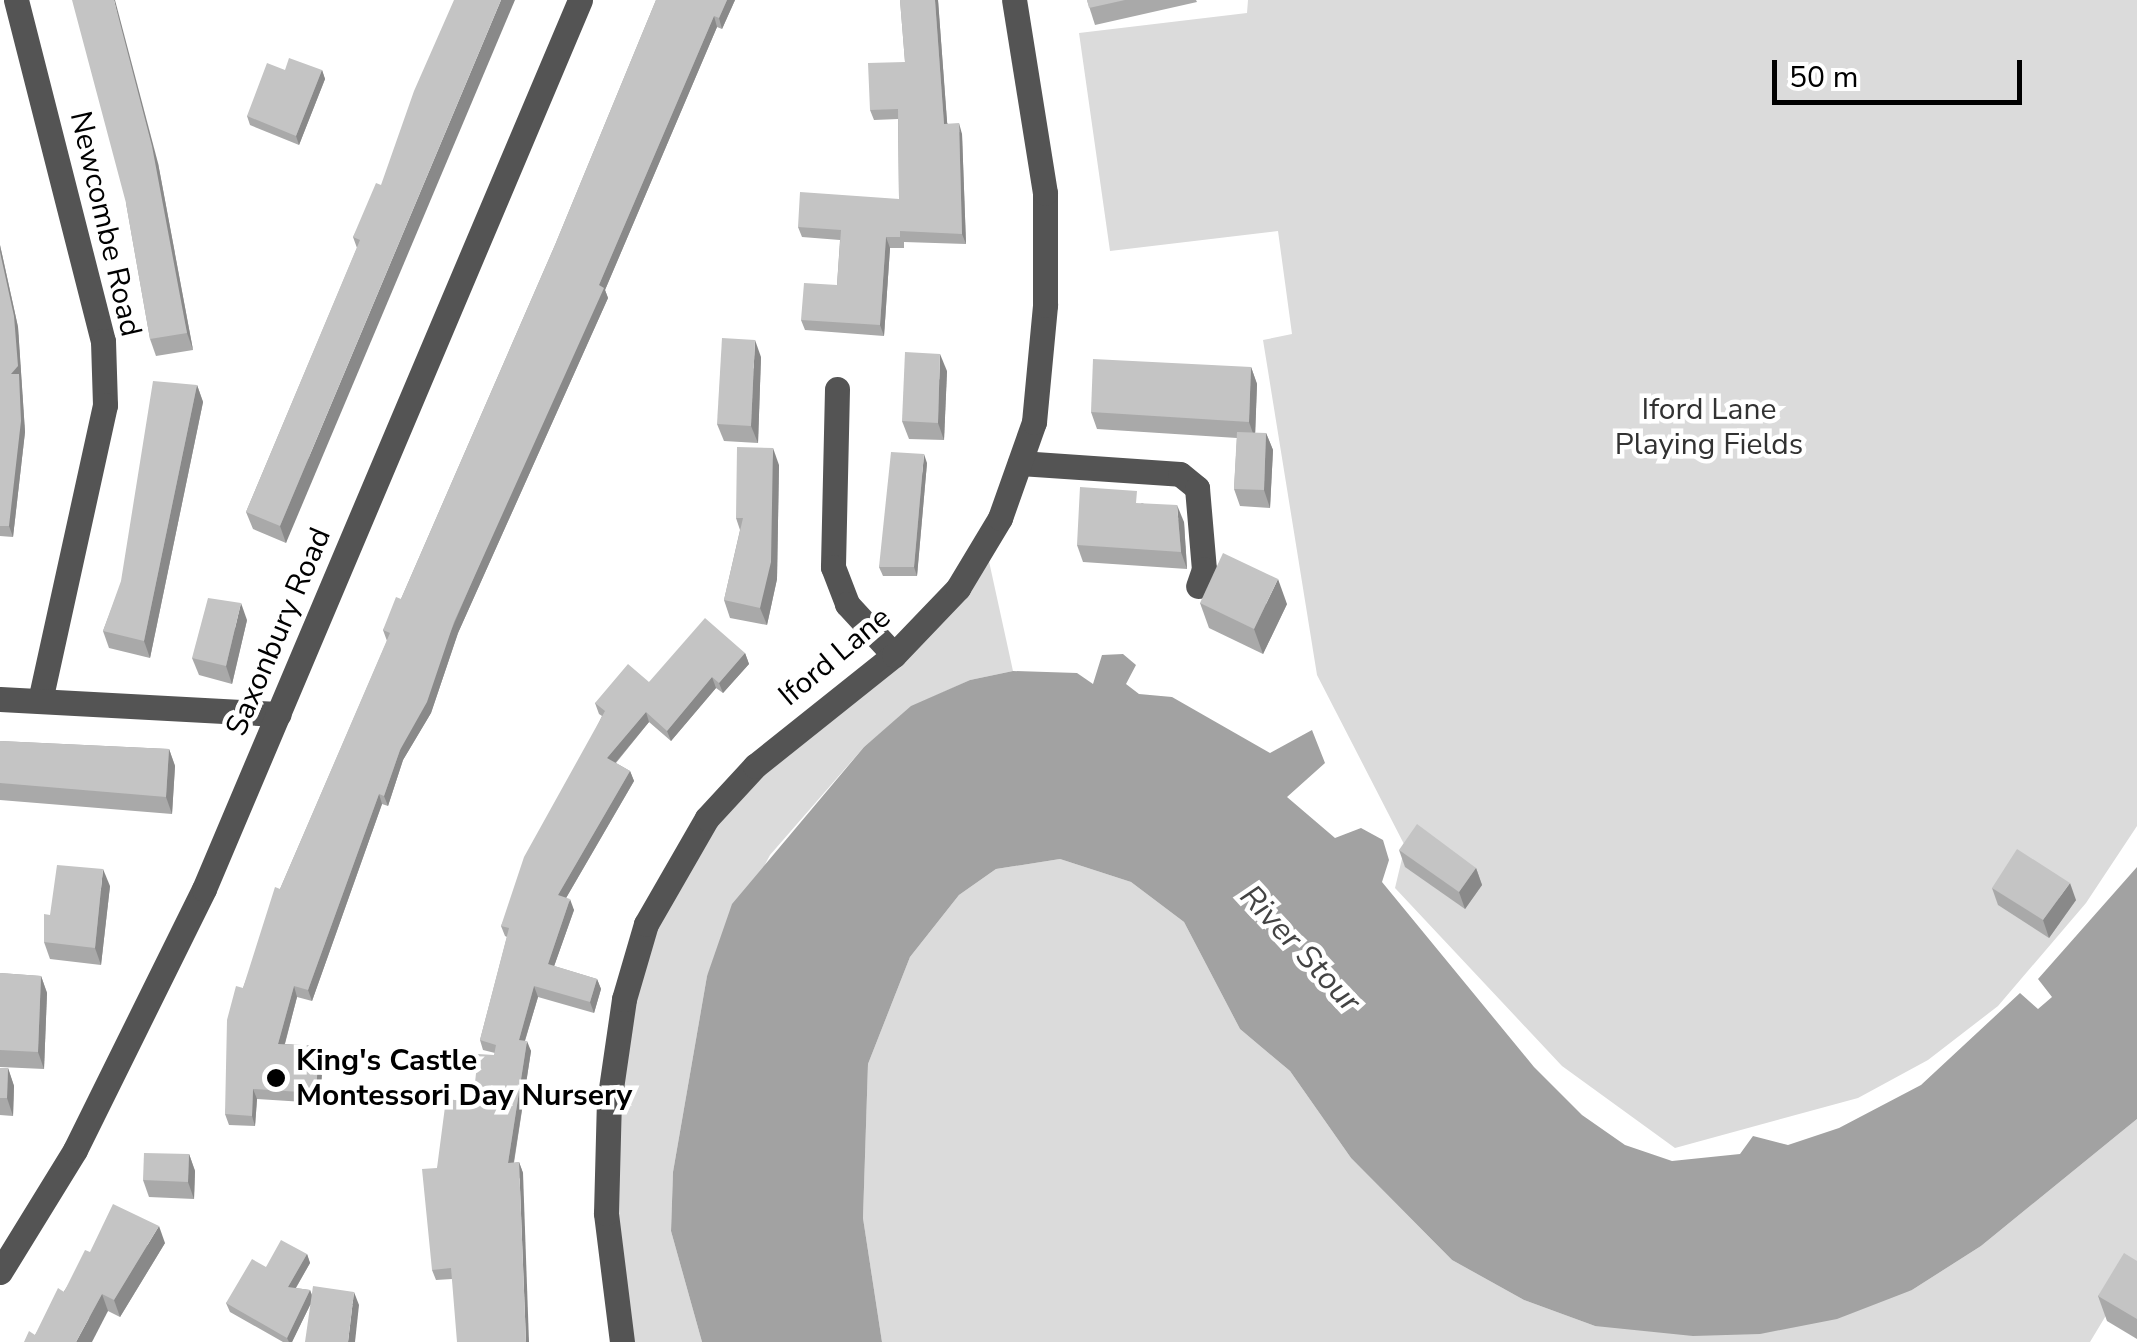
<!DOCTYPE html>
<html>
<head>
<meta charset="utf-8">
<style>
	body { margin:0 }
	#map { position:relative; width:2137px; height:1342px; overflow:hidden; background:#fff; font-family:"Nunito Sans",sans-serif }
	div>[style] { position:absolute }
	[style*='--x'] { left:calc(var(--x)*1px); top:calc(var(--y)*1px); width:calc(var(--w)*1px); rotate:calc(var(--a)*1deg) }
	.green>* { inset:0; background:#dbdbdb }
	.water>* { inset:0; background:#a2a2a2 }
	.minor>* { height:25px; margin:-12.5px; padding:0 12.5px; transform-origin:12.5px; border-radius:12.5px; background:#545454 }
	.wall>* { inset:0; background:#a9a9a9 }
	.shaded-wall>* { inset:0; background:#898989 }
	.building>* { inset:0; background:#c4c4c4 }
	.dots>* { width:28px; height:28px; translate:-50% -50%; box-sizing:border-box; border:5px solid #fff; border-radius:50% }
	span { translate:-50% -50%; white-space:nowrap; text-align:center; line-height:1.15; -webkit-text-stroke:9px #fff; paint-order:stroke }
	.street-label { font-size:30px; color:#000 }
	.park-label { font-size:30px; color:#323232 }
	.poi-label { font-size:30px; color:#000; font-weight:700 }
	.left { translate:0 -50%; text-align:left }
	.water-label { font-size:32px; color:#434343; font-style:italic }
	.scale { position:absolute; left:1772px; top:60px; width:250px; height:45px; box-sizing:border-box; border:5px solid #000; border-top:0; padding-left:12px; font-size:30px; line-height:35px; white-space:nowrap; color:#000; -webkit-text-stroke:8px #fff; paint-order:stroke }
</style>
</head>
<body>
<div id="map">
	<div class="green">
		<div style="clip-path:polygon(1248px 0,2137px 0,2137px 826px,2086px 903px,1998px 1006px,1928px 1060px,1858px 1098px,1675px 1148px,1562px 1066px,1395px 888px,1405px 846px,1317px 675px,1263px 340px,1292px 334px,1278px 231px,1110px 251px,1079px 33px,1247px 13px)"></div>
		<div style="clip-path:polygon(985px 543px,1013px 671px,970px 680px,911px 707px,864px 747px,770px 855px,707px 976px,673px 1172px,671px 1231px,702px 1342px,622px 1342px,606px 1213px,624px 999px,707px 818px,894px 655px)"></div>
		<div style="clip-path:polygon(1060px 859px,1131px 882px,1184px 922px,1240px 1029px,1290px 1071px,1351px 1158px,1452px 1260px,1524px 1300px,1595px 1326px,1912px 1290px,1981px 1246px,2137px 1119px,2137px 1264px,2090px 1342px,882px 1342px,863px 1218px,868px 1064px,910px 957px,959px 895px,996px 869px)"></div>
	</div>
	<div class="water">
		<div style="clip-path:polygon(1123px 654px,1136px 665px,1126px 684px,1139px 694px,1172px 697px,1270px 753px,1312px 730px,1325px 763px,1287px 797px,1335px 838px,1361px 828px,1383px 840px,1389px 860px,1382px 882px,1534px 1067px,1582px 1115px,1625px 1145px,1672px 1161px,1740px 1154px,1753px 1136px,1788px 1145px,1839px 1128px,1921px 1085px,2020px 993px,2038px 1009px,2052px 997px,2038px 979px,2137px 867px,2137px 1119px,1981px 1246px,1912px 1290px,1837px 1319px,1760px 1334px,1693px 1336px,1595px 1326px,1524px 1300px,1452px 1260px,1351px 1158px,1290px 1071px,1240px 1029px,1184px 922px,1131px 882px,1060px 859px,996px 869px,959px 895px,910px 957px,868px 1064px,863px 1218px,882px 1342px,702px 1342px,671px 1231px,673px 1172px,707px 976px,732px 904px,864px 747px,911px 706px,970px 680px,1013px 671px,1077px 673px,1093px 684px,1102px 655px)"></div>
	</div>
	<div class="minor">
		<div style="--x:16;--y:0;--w:352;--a:75.7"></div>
		<div style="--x:103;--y:341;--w:64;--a:88.2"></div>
		<div style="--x:105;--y:405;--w:302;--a:102.4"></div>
		<div style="--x:837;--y:389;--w:178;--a:91.3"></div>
		<div style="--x:833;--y:567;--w:40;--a:69"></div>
		<div style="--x:847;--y:604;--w:69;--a:47.3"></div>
		<div style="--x:1020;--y:463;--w:160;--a:3.9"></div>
		<div style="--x:1180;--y:474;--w:22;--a:39"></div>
		<div style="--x:1197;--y:488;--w:81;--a:85.1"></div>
		<div style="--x:1204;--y:569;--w:18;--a:109"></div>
		<div style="--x:0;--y:699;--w:279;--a:3.1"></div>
		<div style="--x:0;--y:1272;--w:143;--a:-58.4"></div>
		<div style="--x:75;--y:1150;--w:291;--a:-63.7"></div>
		<div style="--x:204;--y:889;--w:965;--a:-67.07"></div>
		<div style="--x:622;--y:1342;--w:130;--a:-97.1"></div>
		<div style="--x:606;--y:1213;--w:111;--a:-88.5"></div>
		<div style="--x:609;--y:1102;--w:104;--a:-81.7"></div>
		<div style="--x:624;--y:999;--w:78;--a:-73.7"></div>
		<div style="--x:646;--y:924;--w:122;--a:-60.1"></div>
		<div style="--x:707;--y:818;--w:71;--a:-47.3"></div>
		<div style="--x:755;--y:766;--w:178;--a:-38.6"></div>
		<div style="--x:894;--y:655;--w:93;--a:-46.3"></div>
		<div style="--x:958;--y:588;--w:82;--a:-59"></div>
		<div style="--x:1000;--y:518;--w:102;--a:-70.5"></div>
		<div style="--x:1034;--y:422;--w:118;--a:-84.6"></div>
		<div style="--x:1045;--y:305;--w:112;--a:-90"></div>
		<div style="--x:1045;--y:193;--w:195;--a:-99.1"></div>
	</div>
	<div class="wall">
		<div style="clip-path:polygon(656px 0,735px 0,722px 29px,717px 27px,605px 290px,608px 298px,458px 633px,431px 713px,403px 760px,388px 806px,382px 804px,312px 1001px,297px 997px,285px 1044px,319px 1046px,323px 1056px,320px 1103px,257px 1099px,255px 1126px,229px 1125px,225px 1114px,243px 988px,280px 889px,387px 641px,383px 630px,401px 599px,555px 245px)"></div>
		<div style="clip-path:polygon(900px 0,938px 0,947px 123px,962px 134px,966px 244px,904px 242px,904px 248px,890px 248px,884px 336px,805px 330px,801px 320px,837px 285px,840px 240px,802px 237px,798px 227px,899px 199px,898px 119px,874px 120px,870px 110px,905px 62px)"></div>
		<div style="clip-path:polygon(1087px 0,1196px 0,1197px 2px,1095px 25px)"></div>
		<div style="clip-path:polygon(322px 70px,325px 79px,299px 145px,250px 125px,247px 116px)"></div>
		<div style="clip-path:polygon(158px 163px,193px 350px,156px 356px,150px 339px,126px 203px)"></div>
		<div style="clip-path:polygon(381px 185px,286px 543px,253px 529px,246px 512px,357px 248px,353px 237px)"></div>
		<div style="clip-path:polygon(0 245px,18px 327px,25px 432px,13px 537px,0 536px)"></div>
		<div style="clip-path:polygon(761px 357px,758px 443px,724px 441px,717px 424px)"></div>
		<div style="clip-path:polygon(1251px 367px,1257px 384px,1255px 433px,1266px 433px,1273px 450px,1270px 508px,1240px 506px,1234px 489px,1237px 438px,1097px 429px,1091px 412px)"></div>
		<div style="clip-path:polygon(947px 371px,944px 440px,909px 439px,902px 421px)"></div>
		<div style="clip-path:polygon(197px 385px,203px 402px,150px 658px,109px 648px,103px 631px)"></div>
		<div style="clip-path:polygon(927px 463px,917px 576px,883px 576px,879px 567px)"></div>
		<div style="clip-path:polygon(779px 465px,777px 579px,767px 625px,730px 618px,724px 600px,740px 530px,736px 518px)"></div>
		<div style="clip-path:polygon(1142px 503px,1184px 522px,1187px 569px,1083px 562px,1077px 545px)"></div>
		<div style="clip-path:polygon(1200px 603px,1287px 604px,1263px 654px,1209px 628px)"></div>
		<div style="clip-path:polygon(247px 620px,232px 684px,199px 675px,192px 658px)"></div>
		<div style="clip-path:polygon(745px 653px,749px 664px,723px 693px,716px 688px,671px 741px,649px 722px,616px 763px,630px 771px,634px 781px,566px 898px,574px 910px,554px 966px,597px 979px,601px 989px,594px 1013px,538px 997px,525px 1041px,531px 1051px,514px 1163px,519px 1162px,523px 1173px,452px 1279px,436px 1280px,432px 1270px,437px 1168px,473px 1102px,494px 1055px,495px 1053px,483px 1050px,480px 1040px,507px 937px,505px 936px,501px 926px,602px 716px,599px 714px,595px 703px,649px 682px)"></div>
		<div style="clip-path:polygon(0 741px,169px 749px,175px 766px,172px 814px,0 800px)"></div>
		<div style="clip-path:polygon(1399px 850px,1476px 868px,1482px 885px,1465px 909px,1405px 867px)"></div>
		<div style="clip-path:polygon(110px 886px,101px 965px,50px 959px,44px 942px,50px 915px)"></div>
		<div style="clip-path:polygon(1992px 888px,2076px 900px,2049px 938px,1998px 905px)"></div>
		<div style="clip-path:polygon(0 973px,41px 976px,47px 993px,44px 1069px,0 1067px)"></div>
		<div style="clip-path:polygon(0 1068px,8px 1068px,14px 1086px,13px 1116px,0 1115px)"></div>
		<div style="clip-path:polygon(189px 1154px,195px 1171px,194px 1199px,149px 1197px,143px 1180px)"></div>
		<div style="clip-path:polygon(165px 1243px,120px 1317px,108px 1311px,24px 1342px,35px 1335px,90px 1252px)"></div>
		<div style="clip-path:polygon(307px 1254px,310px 1263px,296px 1288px,310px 1290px,312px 1295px,359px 1305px,310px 1305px,292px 1342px,283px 1342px,230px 1312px,226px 1303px,266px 1267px)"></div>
		<div style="clip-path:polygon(2137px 1261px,2137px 1339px,2107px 1321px,2098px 1296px)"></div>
	</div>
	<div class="shaded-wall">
		<div style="clip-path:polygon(114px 0,115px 0,158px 163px,193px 350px,187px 333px)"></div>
		<div style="clip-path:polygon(501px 0,515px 0,286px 543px,280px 526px)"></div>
		<div style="clip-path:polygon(727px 0,735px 0,722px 29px,719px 18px)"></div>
		<div style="clip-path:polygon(935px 0,938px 0,948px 134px,944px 124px)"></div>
		<div style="clip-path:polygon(714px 16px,717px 27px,605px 290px,608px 298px,458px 633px,431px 713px,403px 760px,388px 806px,384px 796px,400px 750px)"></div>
		<div style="clip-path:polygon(322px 70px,325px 79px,299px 145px,296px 136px)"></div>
		<div style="clip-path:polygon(959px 123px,962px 134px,966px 244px,962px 234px)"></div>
		<div style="clip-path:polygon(886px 237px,890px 248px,884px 336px,880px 325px)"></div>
		<div style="clip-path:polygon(0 245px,18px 327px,25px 432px,13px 537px,9px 526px)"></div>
		<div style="clip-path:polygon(755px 340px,761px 357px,758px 443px,751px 426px)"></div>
		<div style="clip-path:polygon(940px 354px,947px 371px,944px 440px,938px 423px)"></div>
		<div style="clip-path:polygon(1251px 367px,1257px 384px,1255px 439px,1249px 422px)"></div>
		<div style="clip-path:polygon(197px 385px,203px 402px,150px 658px,144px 641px)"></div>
		<div style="clip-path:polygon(1266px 433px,1273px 450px,1270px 508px,1264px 490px)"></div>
		<div style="clip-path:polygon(773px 448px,779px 465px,777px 579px,767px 625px,760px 608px)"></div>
		<div style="clip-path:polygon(924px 454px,927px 463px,917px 576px,914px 567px)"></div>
		<div style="clip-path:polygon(1177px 505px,1184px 522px,1187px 569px,1181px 552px)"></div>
		<div style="clip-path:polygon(1278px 579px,1287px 604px,1263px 654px,1254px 629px)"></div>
		<div style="clip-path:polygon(241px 603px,247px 620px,232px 684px,226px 666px)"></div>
		<div style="clip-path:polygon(745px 653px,749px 664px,723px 693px,719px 683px)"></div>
		<div style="clip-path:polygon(712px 677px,716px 688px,671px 741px,667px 731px)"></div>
		<div style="clip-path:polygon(646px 712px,649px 722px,611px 768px,607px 758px)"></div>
		<div style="clip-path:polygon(169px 749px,175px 766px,172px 814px,166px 797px)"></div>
		<div style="clip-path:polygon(630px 771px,634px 781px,562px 905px,558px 895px)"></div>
		<div style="clip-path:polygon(379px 794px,382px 804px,312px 1001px,308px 990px)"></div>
		<div style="clip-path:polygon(1476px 868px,1482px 885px,1465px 909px,1459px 892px)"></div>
		<div style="clip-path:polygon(103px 869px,110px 886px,101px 965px,95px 948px)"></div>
		<div style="clip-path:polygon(2070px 883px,2076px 900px,2049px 938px,2043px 920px)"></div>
		<div style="clip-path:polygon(570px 899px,574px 910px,551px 975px,548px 964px)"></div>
		<div style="clip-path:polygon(41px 976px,47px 993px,44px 1069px,38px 1052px)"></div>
		<div style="clip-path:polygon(597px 979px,601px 989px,594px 1013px,590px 1002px)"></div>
		<div style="clip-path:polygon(294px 986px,297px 997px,282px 1054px,278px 1044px)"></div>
		<div style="clip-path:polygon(534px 986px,538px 997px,522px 1050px,519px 1040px)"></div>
		<div style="clip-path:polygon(527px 1041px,531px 1051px,512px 1173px,508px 1163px)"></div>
		<div style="clip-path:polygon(319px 1046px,323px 1056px,320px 1103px,316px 1093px)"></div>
		<div style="clip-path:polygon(8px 1068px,14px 1086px,13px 1116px,7px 1098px)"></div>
		<div style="clip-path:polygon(253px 1089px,257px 1099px,255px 1126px,252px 1116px)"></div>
		<div style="clip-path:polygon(189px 1154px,195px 1171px,194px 1199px,188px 1182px)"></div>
		<div style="clip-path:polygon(519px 1162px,523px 1173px,529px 1342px,526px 1342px)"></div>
		<div style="clip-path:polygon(159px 1226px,165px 1243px,120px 1317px,114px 1300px)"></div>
		<div style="clip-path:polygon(307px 1254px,310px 1263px,291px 1296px,288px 1287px)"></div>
		<div style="clip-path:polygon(310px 1290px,313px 1299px,292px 1342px,289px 1342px,287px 1338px)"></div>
		<div style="clip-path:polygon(354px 1292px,359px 1305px,355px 1342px,348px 1342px)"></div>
		<div style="clip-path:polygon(102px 1294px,108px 1311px,92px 1342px,76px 1342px)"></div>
	</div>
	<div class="building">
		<div style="clip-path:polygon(72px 0,114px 0,152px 146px,187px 333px,150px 339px,126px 203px)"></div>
		<div style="clip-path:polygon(454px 0,501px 0,280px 526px,246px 512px,360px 240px,353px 237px,376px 183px,381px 185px,414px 91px)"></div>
		<div style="clip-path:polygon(656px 0,727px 0,719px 18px,714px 16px,599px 285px,604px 288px,454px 622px,427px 702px,400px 750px,384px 796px,379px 794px,308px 990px,294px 986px,278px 1044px,319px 1046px,316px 1093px,253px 1089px,252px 1116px,225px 1114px,227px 1020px,236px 986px,243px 988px,275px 887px,280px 889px,390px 633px,383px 630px,396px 597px,401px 599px,555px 245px)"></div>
		<div style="clip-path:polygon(900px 0,935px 0,944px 124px,959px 123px,962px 234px,900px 231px,900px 237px,886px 237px,880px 325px,801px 320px,804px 283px,837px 285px,841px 230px,798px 227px,800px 192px,899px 199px,898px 109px,870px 110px,868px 63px,905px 62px)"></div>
		<div style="clip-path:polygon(1087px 0,1125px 0,1089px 8px)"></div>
		<div style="clip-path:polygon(289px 58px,322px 70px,296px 136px,247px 116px,267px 63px,285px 70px)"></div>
		<div style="clip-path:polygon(0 252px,14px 316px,18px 366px,11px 374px,19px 374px,21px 421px,9px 526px,0 526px)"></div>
		<div style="clip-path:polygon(722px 338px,755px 340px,751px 426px,717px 424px)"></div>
		<div style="clip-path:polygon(905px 352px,940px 354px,938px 423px,902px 421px)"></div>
		<div style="clip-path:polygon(1093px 359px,1251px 367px,1249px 422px,1091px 412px)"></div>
		<div style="clip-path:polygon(153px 381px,197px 385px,144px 641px,103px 631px,121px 581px)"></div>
		<div style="clip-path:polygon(1237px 432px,1266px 433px,1264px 490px,1234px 489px)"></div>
		<div style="clip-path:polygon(737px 447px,773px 448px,771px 562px,760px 608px,724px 600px,743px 518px,736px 518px)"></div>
		<div style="clip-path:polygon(891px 452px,924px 454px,914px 567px,879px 567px)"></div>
		<div style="clip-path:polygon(1080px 487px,1137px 491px,1136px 503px,1177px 505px,1181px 552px,1077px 545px)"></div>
		<div style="clip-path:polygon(1223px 553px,1278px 579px,1254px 629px,1200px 603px)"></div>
		<div style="clip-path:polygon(208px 598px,241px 603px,226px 666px,192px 658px)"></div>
		<div style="clip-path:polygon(705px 618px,745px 653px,719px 683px,712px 677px,667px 731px,646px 712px,607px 758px,630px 771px,558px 895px,570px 899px,548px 964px,597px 979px,590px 1002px,534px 986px,519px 1040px,527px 1041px,508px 1163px,519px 1162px,526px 1342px,457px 1342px,451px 1268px,432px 1270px,422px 1169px,437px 1168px,446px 1099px,473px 1102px,478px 1054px,494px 1055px,496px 1045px,480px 1040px,509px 928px,501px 926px,524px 857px,605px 711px,595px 703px,628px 664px,649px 682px)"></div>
		<div style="clip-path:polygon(0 741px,169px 749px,166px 797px,0 783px)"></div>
		<div style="clip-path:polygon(1417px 824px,1476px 868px,1459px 892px,1399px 850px)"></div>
		<div style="clip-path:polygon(2017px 849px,2070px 883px,2043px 920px,1992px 888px)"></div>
		<div style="clip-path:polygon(57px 865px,103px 869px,95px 948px,44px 942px,44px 914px,50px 915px)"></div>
		<div style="clip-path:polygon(0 973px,41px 976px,38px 1052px,0 1050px)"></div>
		<div style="clip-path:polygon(0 1068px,8px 1068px,7px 1098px,0 1098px)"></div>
		<div style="clip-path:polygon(144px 1153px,189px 1154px,188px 1182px,143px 1180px)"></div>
		<div style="clip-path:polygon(113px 1204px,159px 1226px,114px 1300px,102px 1294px,76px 1342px,24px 1342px,29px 1331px,35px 1335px,58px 1288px,64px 1292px,85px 1250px,90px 1252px)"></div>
		<div style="clip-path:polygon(281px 1240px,307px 1254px,288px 1287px,310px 1290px,287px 1338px,226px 1303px,252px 1259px,266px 1267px)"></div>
		<div style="clip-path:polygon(2124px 1253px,2137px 1261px,2137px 1319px,2098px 1296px)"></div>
		<div style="clip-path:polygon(313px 1286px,354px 1292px,348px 1342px,305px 1342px)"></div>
	</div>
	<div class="dots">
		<div style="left:276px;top:1078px;background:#000"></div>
	</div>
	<div class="street-label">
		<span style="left:105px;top:224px;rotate:77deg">Newcombe Road</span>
		<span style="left:279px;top:632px;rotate:-67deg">Saxonbury Road</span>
		<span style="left:835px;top:657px;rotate:-40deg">Iford Lane</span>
	</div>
	<div class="park-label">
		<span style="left:1709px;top:427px">Iford Lane<br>Playing Fields</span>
	</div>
	<div class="poi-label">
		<span class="left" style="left:296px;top:1078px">King's Castle<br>Montessori Day Nursery</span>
	</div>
	<div class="water-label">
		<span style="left:1300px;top:949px;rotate:47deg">River Stour</span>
	</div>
	<div class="scale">50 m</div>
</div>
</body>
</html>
